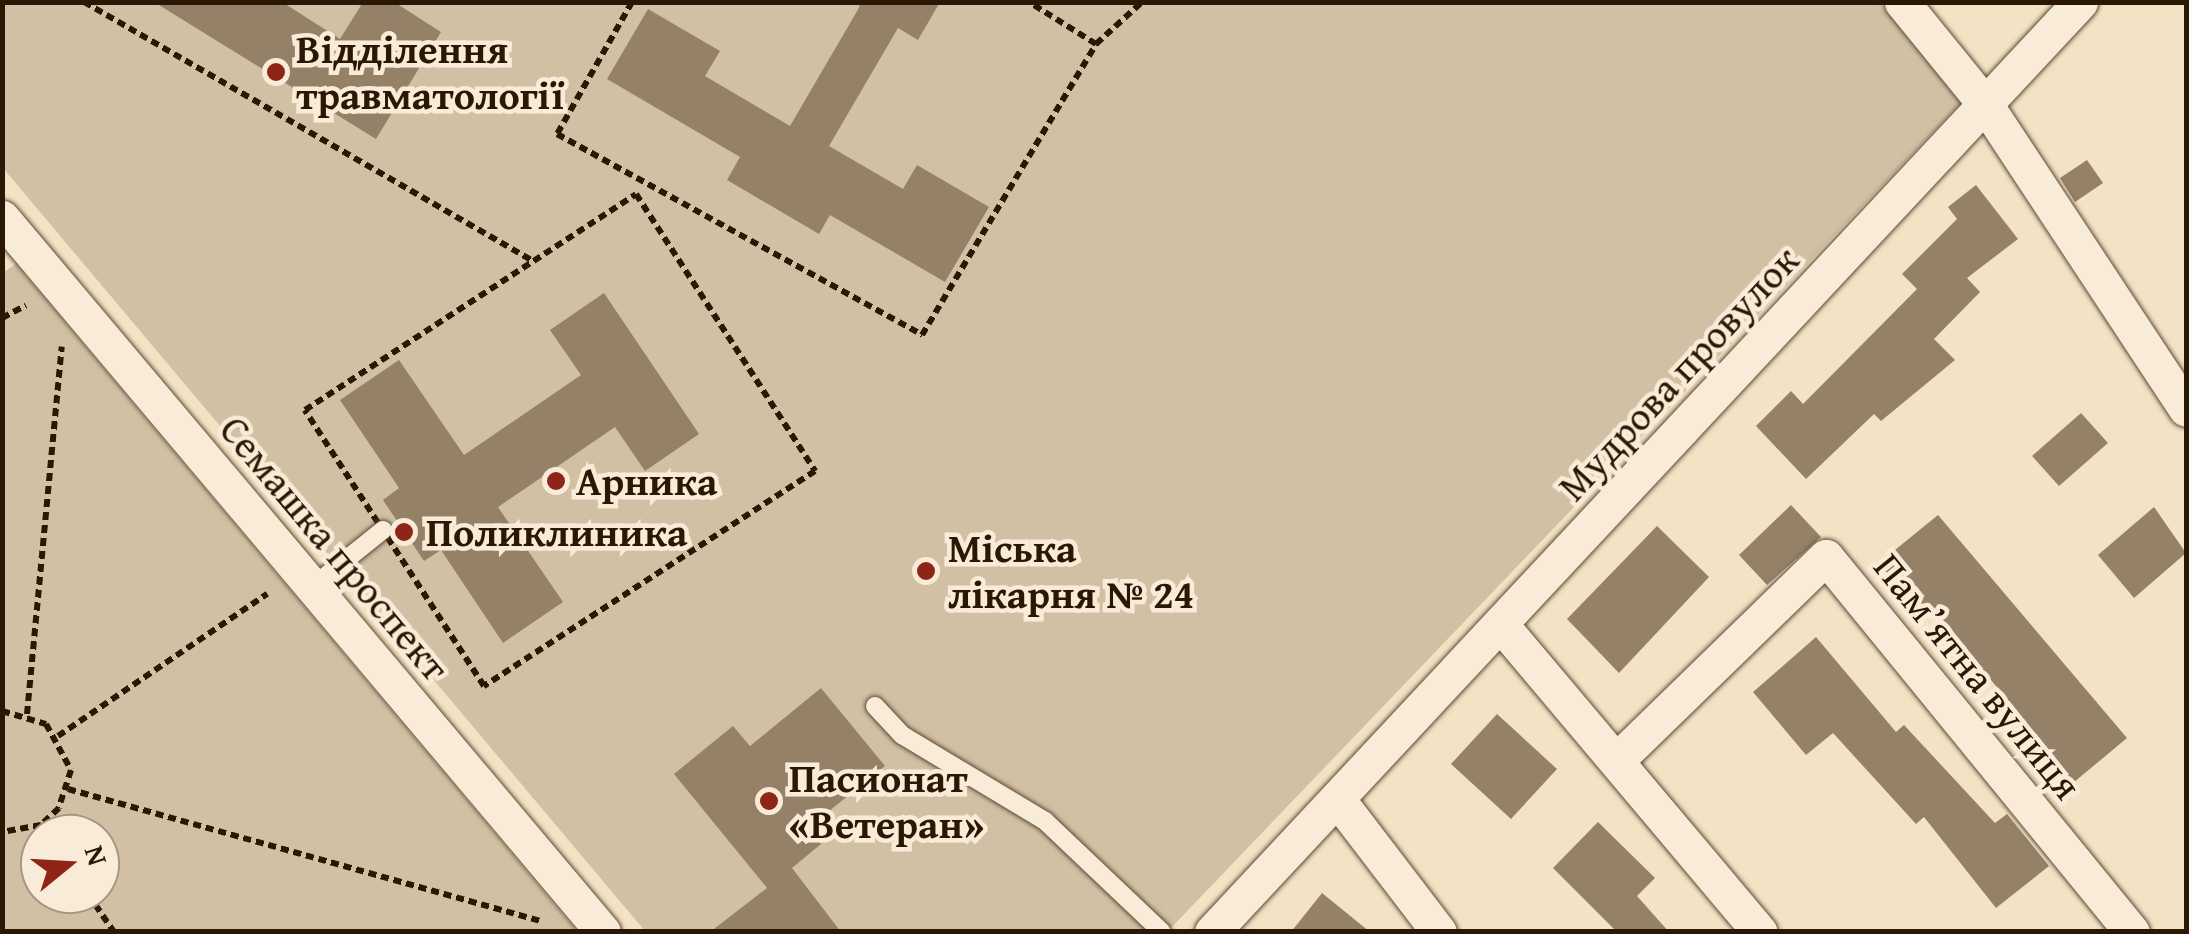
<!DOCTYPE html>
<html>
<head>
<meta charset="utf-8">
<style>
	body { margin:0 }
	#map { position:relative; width:2189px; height:934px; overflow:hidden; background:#f4e2c5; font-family:"Gentium Book Plus",serif }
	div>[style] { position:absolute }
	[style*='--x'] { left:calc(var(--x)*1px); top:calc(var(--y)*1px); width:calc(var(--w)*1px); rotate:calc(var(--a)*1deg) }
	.green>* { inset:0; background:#d2c0a4 }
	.building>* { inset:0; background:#948168 }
	.path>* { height:6px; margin-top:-3px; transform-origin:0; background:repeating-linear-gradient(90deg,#2b1804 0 8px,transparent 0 13px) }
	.roads { filter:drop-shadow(0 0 2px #5d4a34) drop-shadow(0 0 2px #5d4a34) }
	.service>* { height:18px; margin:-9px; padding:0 9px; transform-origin:9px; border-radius:9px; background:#f8ecd9 }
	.minor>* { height:35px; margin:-17.5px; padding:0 17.5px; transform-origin:17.5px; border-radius:17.5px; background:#f8ecd9 }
	.dots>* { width:28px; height:28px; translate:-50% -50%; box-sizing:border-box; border:5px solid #f8ecd9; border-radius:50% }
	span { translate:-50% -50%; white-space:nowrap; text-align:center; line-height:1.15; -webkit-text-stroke:9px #f8ecd9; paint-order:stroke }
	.poi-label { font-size:40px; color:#2b1804; font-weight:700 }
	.left { translate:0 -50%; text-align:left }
	.street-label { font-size:40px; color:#2b1804 }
	.frame { position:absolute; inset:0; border:5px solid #2b1804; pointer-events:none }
	.north { position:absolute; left:20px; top:814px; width:100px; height:100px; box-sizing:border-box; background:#f8ecd9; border:2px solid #a69784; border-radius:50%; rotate:72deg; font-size:28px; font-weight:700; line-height:40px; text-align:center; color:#2b1804 }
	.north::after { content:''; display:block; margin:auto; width:35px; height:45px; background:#8f2418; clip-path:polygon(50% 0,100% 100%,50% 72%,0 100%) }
</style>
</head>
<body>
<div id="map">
	<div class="green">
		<div style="clip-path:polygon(2px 3px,1880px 3px,1961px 103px,1168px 931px,645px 931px,3px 168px)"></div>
		<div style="clip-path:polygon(evenodd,16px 264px,577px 931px,3px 931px,2px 273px,16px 264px,40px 834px,100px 834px,100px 894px,40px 894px,40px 834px)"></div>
	</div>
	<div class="building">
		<div style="clip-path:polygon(154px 2px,282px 2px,340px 39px,363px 2px,394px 2px,441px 32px,376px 139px)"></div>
		<div style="clip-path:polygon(853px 2px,940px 2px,918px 40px,898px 28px,829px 146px,903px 189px,917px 165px,989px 207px,945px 282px,830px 215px,819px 234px,727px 180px,740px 157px,607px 79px,648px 9px,720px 51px,705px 76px,790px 126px,860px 6px)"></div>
		<div style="clip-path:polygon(2087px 160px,2103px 183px,2075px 202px,2060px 178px)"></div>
		<div style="clip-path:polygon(1976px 185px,2018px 239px,1967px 278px,1980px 292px,1934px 339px,1955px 360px,1881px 421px,1874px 414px,1806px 479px,1756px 426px,1791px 391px,1803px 404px,1917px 289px,1902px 274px,1957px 219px,1948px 207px)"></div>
		<div style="clip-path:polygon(604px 293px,699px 434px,645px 471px,615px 427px,498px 507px,563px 602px,503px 643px,441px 550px,424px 561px,383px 500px,399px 488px,340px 400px,399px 360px,464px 455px,581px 375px,550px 330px)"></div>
		<div style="clip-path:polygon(2081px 413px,2108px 443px,2059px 486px,2032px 456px)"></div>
		<div style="clip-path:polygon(1791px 505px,1821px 537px,1767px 585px,1739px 555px)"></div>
		<div style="clip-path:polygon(2154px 507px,2186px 553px,2134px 598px,2098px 555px)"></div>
		<div style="clip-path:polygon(1938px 515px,2127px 738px,2073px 783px,1933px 607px,1922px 616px,1879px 563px)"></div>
		<div style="clip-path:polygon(1657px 526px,1709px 577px,1619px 673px,1567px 619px)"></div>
		<div style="clip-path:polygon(1816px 637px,1896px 732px,1904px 725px,1995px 823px,2007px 814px,2049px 866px,1996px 908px,1924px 817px,1916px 824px,1833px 733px,1806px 755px,1753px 692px)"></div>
		<div style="clip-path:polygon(821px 688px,885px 766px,808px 828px,821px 844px,792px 868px,841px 932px,710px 932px,767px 888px,674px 774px,733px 726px,750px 746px)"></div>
		<div style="clip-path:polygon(1497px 714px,1557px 769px,1511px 819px,1451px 764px)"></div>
		<div style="clip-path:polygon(1598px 822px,1655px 878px,1637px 896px,1669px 932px,1617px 932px,1553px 868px)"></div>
		<div style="clip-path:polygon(1322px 893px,1370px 932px,1291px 932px)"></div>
	</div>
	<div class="path">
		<div style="--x:84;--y:2;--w:518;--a:29.98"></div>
		<div style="--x:632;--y:2;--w:152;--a:119.6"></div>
		<div style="--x:557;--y:134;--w:417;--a:28.8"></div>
		<div style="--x:922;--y:335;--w:339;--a:-59.1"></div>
		<div style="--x:1096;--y:44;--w:79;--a:-147.9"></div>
		<div style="--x:1096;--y:44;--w:62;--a:-42.4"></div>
		<div style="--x:636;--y:194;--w:330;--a:57.1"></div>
		<div style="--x:815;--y:471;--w:395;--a:147"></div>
		<div style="--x:484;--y:686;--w:329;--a:-123"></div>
		<div style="--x:305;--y:410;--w:395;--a:-33.1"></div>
		<div style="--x:2;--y:318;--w:27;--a:-28"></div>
		<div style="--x:2;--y:711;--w:46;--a:16.5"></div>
		<div style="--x:46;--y:724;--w:52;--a:61.5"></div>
		<div style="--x:71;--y:770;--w:40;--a:108"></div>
		<div style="--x:59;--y:808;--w:25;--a:137"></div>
		<div style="--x:41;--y:825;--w:40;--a:170"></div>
		<div style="--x:27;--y:714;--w:369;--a:-84.6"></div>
		<div style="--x:58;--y:736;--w:253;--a:-34.2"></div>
		<div style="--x:68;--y:789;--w:492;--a:15.6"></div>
		<div style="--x:88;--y:894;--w:46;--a:55.6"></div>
	</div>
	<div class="roads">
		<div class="service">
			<div style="--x:312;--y:587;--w:91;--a:-38.8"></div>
			<div style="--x:875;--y:706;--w:40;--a:47"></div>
			<div style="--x:902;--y:735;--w:167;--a:31"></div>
			<div style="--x:1045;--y:821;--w:161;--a:43.5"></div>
		</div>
		<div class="minor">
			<div style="--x:1902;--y:2;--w:132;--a:50.9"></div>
			<div style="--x:1985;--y:104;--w:365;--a:56.6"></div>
			<div style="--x:2;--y:218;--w:933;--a:49.91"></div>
			<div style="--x:1502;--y:626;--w:400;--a:49.9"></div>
			<div style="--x:1620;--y:757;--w:287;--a:-44.2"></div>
			<div style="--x:1826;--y:557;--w:484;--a:50.8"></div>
			<div style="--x:1338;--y:800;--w:166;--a:52.6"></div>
			<div style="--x:1212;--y:932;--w:1272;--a:-46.97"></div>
		</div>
	</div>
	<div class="dots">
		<div style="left:276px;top:72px;background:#8f2418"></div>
		<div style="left:556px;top:481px;background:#8f2418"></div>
		<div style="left:404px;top:532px;background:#8f2418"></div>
		<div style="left:926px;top:571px;background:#8f2418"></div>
		<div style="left:769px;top:801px;background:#8f2418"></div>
	</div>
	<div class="poi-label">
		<span class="left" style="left:296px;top:72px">Відділення<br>травматології</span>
		<span class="left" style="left:576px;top:481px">Арника</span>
		<span class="left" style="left:426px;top:532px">Поликлиника</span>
		<span class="left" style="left:948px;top:571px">Міська<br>лікарня № 24</span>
		<span class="left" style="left:789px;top:801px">Пасионат<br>«Ветеран»</span>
	</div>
	<div class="street-label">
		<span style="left:1678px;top:373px;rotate:-47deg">Мудрова провулок</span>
		<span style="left:335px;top:548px;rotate:50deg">Семашка проспект</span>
		<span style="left:1978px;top:676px;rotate:51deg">Пам’ятна вулиця</span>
	</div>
	<div class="frame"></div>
	<div class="north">N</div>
</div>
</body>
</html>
